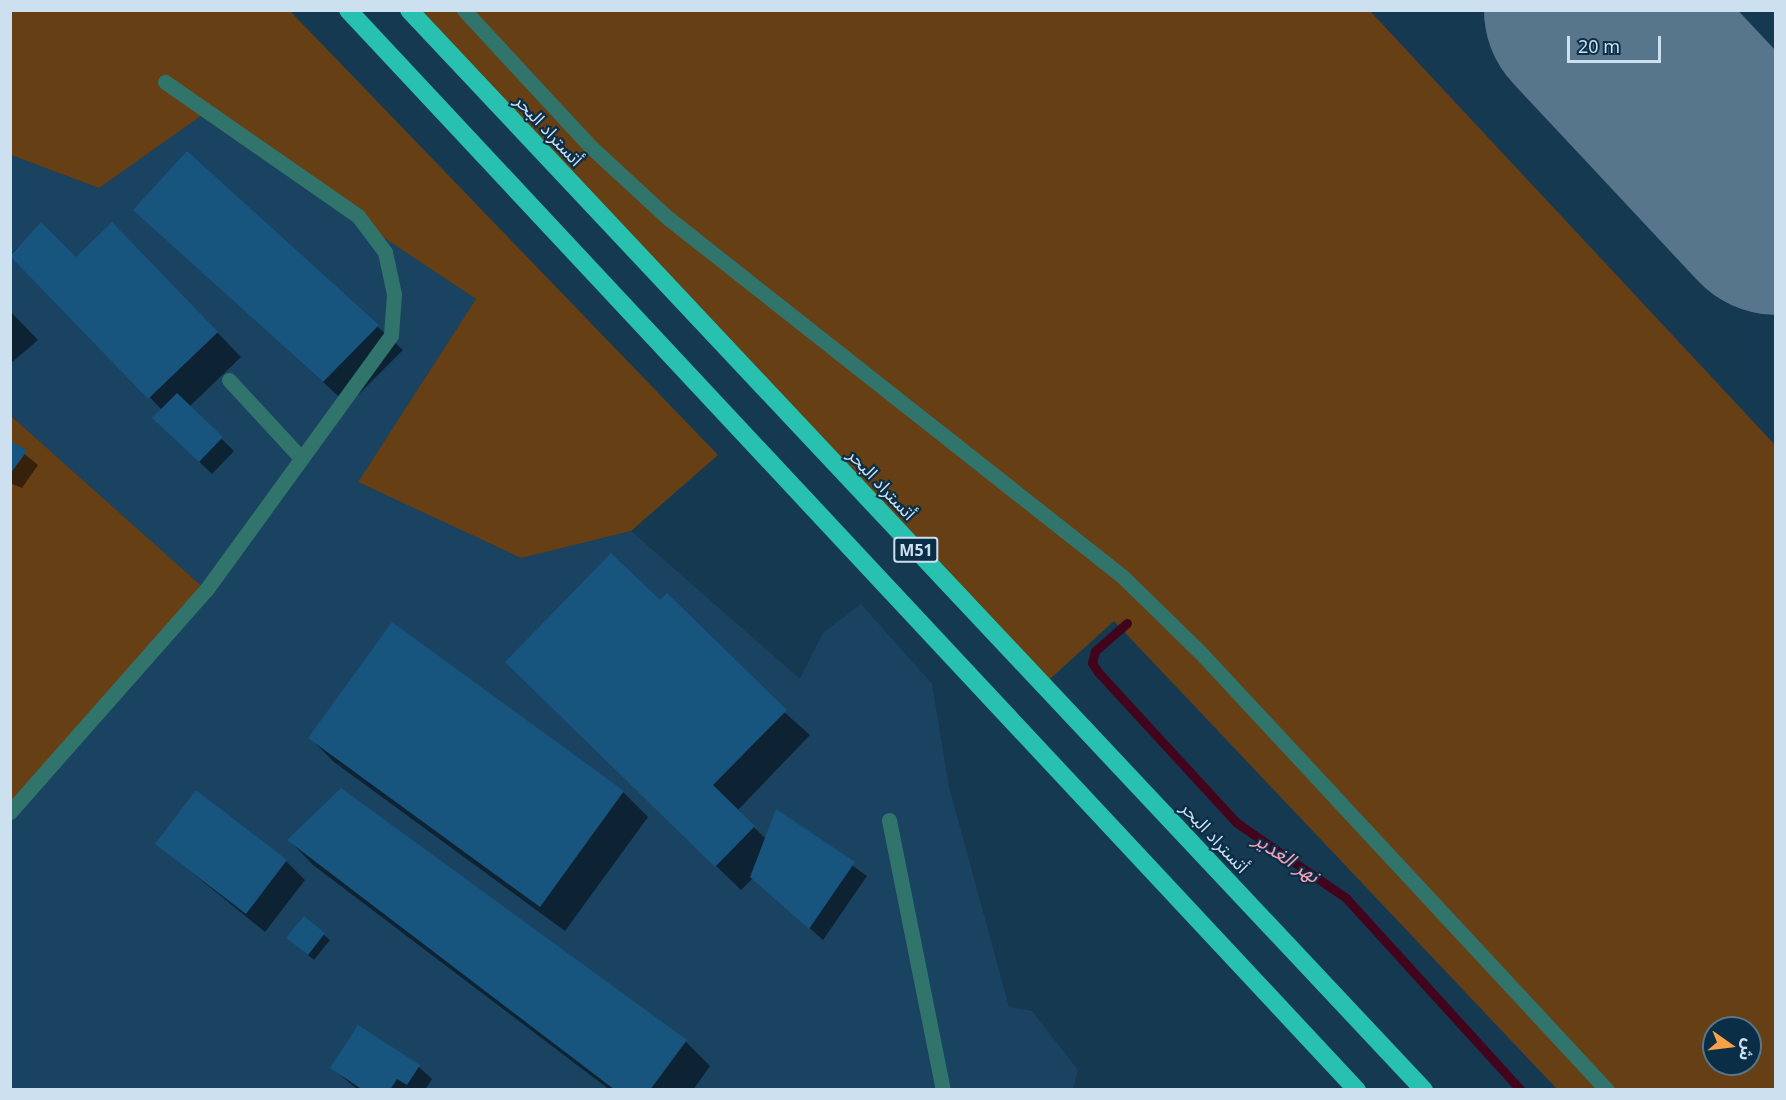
<!DOCTYPE html>
<html>
<head>
<meta charset="utf-8">
<style>
	body { margin:0 }
	#map { position:relative; width:1786px; height:1100px; overflow:hidden; background:#163952; font-family:"Noto Sans","Noto Sans Arabic",sans-serif }
	div>[style] { position:absolute }
	[style*='--x'] { left:calc(var(--x)*1px); top:calc(var(--y)*1px); width:calc(var(--w)*1px); rotate:calc(var(--a)*1deg) }
	.built>* { inset:0; background:#194361 }
	.green>* { inset:0; background:#673f15 }
	.shadow>* { inset:0; background:#0007 }
	.stream>* { height:9px; margin:-4.5px; padding:0 4.5px; transform-origin:4.5px; border-radius:4.5px; background:#41041c }
	.runway>* { height:214px; margin:-107px; padding:0 107px; transform-origin:107px; border-radius:107px; background:#58768b }
	.building>* { inset:0; background:#17547e }
	.lane>* { height:15px; margin:-7.5px; padding:0 7.5px; transform-origin:7.5px; border-radius:7.5px; background:#31746b }
	.highway>* { height:18px; margin:-9px; padding:0 9px; transform-origin:9px; border-radius:9px; background:#28c1b0 }
	span { translate:-50% -50%; white-space:nowrap; text-align:center; line-height:1.15; -webkit-text-stroke:4.5px #0b2e47; paint-order:stroke }
	.shield-label span { padding:2px 4px; background:#0b2e47; border:2px solid; border-radius:4px; -webkit-text-stroke-width:0 }
	.shield-label { font-size:16px; color:#cde0f0; font-weight:700 }
	.street-label { font-size:18px; color:#cde0f0 }
	.water-label { font-size:20px; color:#faa0b7; font-style:italic }
	.frame { position:absolute; inset:0; border:12px solid #cde0f0; pointer-events:none }
	.north { position:absolute; left:1702px; top:1016px; width:60px; height:60px; box-sizing:border-box; background:#0b2e47; border:2px solid #59758b; border-radius:50%; rotate:104deg; font-size:16px; font-weight:700; line-height:24px; text-align:center; color:#cde0f0 }
	.north::after { content:''; display:block; margin:auto; width:21px; height:27px; background:#f7a149; clip-path:polygon(50% 0,100% 100%,50% 72%,0 100%) }
	.scale { position:absolute; left:1567px; top:36px; width:94px; height:27px; box-sizing:border-box; border:3px solid #cde0f0; border-top:0; padding-left:8px; font-size:18px; line-height:21px; white-space:nowrap; color:#cde0f0; -webkit-text-stroke:4px #0b2e47; paint-order:stroke }
</style>
</head>
<body>
<div id="map">
	<div class="built">
		<div style="clip-path:polygon(201px 116px,476px 299px,358px 482px,521px 558px,631px 531px,800px 679px,823px 633px,861px 604px,932px 684px,949px 787px,1009px 1007px,1032px 1011px,1078px 1070px,1073px 1089px,11px 1089px,11px 812px,206px 590px,11px 416px,11px 155px,99px 188px)"></div>
	</div>
	<div class="green">
		<div style="clip-path:polygon(10px 11px,290px 11px,718px 455px,631px 531px,521px 558px,358px 482px,476px 299px,201px 116px,99px 188px,11px 155px)"></div>
		<div style="clip-path:polygon(evenodd,413px 11px,1370px 11px,1775px 445px,1775px 1089px,1557px 1089px,1114px 621px,1042px 686px,413px 11px,1714px 1028px,1750px 1028px,1750px 1064px,1714px 1064px,1714px 1028px)"></div>
		<div style="clip-path:polygon(11px 416px,206px 590px,11px 812px)"></div>
	</div>
	<div class="shadow">
		<div style="clip-path:polygon(187px 153px,403px 350px,348px 405px,135px 210px)"></div>
		<div style="clip-path:polygon(41px 224px,76px 259px,137px 249px,241px 357px,189px 407px,234px 451px,212px 474px,167px 431px,162px 410px,11px 254px)"></div>
		<div style="clip-path:polygon(10px 311px,38px 340px,10px 364px)"></div>
		<div style="clip-path:polygon(10px 442px,38px 465px,22px 488px,10px 483px)"></div>
		<div style="clip-path:polygon(660px 602px,810px 735px,737px 811px,766px 839px,777px 811px,867px 876px,823px 940px,753px 878px,741px 890px,532px 687px)"></div>
		<div style="clip-path:polygon(392px 624px,623px 792px,648px 817px,565px 931px,334px 762px,310px 738px)"></div>
		<div style="clip-path:polygon(289px 840px,686px 1042px,710px 1066px,693px 1090px,610px 1090px,313px 865px)"></div>
		<div style="clip-path:polygon(157px 844px,286px 861px,305px 880px,265px 932px)"></div>
		<div style="clip-path:polygon(304px 918px,330px 940px,314px 960px,294px 944px)"></div>
		<div style="clip-path:polygon(419px 1067px,432px 1079px,425px 1090px,358px 1090px,332px 1068px)"></div>
	</div>
	<div class="stream">
		<div style="--x:1127;--y:623;--w:43;--a:138.8"></div>
		<div style="--x:1095;--y:651;--w:12;--a:104"></div>
		<div style="--x:1092;--y:663;--w:11;--a:56"></div>
		<div style="--x:1098;--y:672;--w:205;--a:47.4"></div>
		<div style="--x:1237;--y:823;--w:132;--a:34.5"></div>
		<div style="--x:1346;--y:898;--w:260;--a:47.7"></div>
	</div>
	<div class="runway">
		<div style="--x:1591;--y:10;--w:271;--a:46.9"></div>
	</div>
	<div class="building">
		<div style="clip-path:polygon(187px 151px,379px 325px,323px 382px,133px 210px)"></div>
		<div style="clip-path:polygon(41px 222px,76px 257px,112px 222px,218px 332px,148px 399px,10px 256px)"></div>
		<div style="clip-path:polygon(177px 393px,223px 437px,199px 462px,152px 418px)"></div>
		<div style="clip-path:polygon(10px 440px,27px 451px,10px 474px)"></div>
		<div style="clip-path:polygon(611px 553px,660px 600px,667px 593px,787px 710px,713px 785px,755px 826px,715px 867px,505px 662px)"></div>
		<div style="clip-path:polygon(392px 622px,624px 791px,540px 907px,308px 738px)"></div>
		<div style="clip-path:polygon(341px 788px,687px 1040px,650px 1090px,615px 1090px,287px 840px)"></div>
		<div style="clip-path:polygon(196px 790px,287px 860px,246px 914px,155px 844px)"></div>
		<div style="clip-path:polygon(776px 809px,855px 862px,809px 929px,750px 877px)"></div>
		<div style="clip-path:polygon(304px 916px,325px 933px,308px 955px,286px 938px)"></div>
		<div style="clip-path:polygon(358px 1025px,420px 1065px,407px 1085px,397px 1079px,390px 1090px,363px 1090px,330px 1068px)"></div>
	</div>
	<div class="lane">
		<div style="--x:464;--y:10;--w:187;--a:47.2"></div>
		<div style="--x:591;--y:147;--w:105;--a:42.7"></div>
		<div style="--x:668;--y:218;--w:578;--a:38.26"></div>
		<div style="--x:1122;--y:576;--w:109;--a:44.3"></div>
		<div style="--x:1200;--y:652;--w:598;--a:47.1"></div>
		<div style="--x:229;--y:380;--w:106;--a:47.3"></div>
		<div style="--x:10;--y:812;--w:296;--a:-48.6"></div>
		<div style="--x:206;--y:590;--w:315;--a:-54"></div>
		<div style="--x:391;--y:335;--w:41;--a:-85.8"></div>
		<div style="--x:394;--y:294;--w:43;--a:-102.1"></div>
		<div style="--x:385;--y:252;--w:45;--a:-126.9"></div>
		<div style="--x:358;--y:216;--w:235;--a:-145.2"></div>
		<div style="--x:889;--y:820;--w:275;--a:78.7"></div>
	</div>
	<div class="highway">
		<div style="--x:348;--y:10;--w:1478;--a:46.95"></div>
		<div style="--x:409;--y:10;--w:1482;--a:46.78"></div>
	</div>
	<div class="shield-label">
		<span style="left:916px;top:550px">M51</span>
	</div>
	<div class="street-label">
		<span style="left:549px;top:130px;rotate:47deg">أتستراد البحر</span>
		<span style="left:882px;top:484px;rotate:47deg">أتستراد البحر</span>
		<span style="left:1215px;top:837px;rotate:47deg">أتستراد البحر</span>
	</div>
	<div class="water-label">
		<span style="left:1287px;top:857px;rotate:34deg">نهر الغدير</span>
	</div>
	<div class="frame"></div>
	<div class="north">ش</div>
	<div class="scale">20 m</div>
</div>
</body>
</html>
